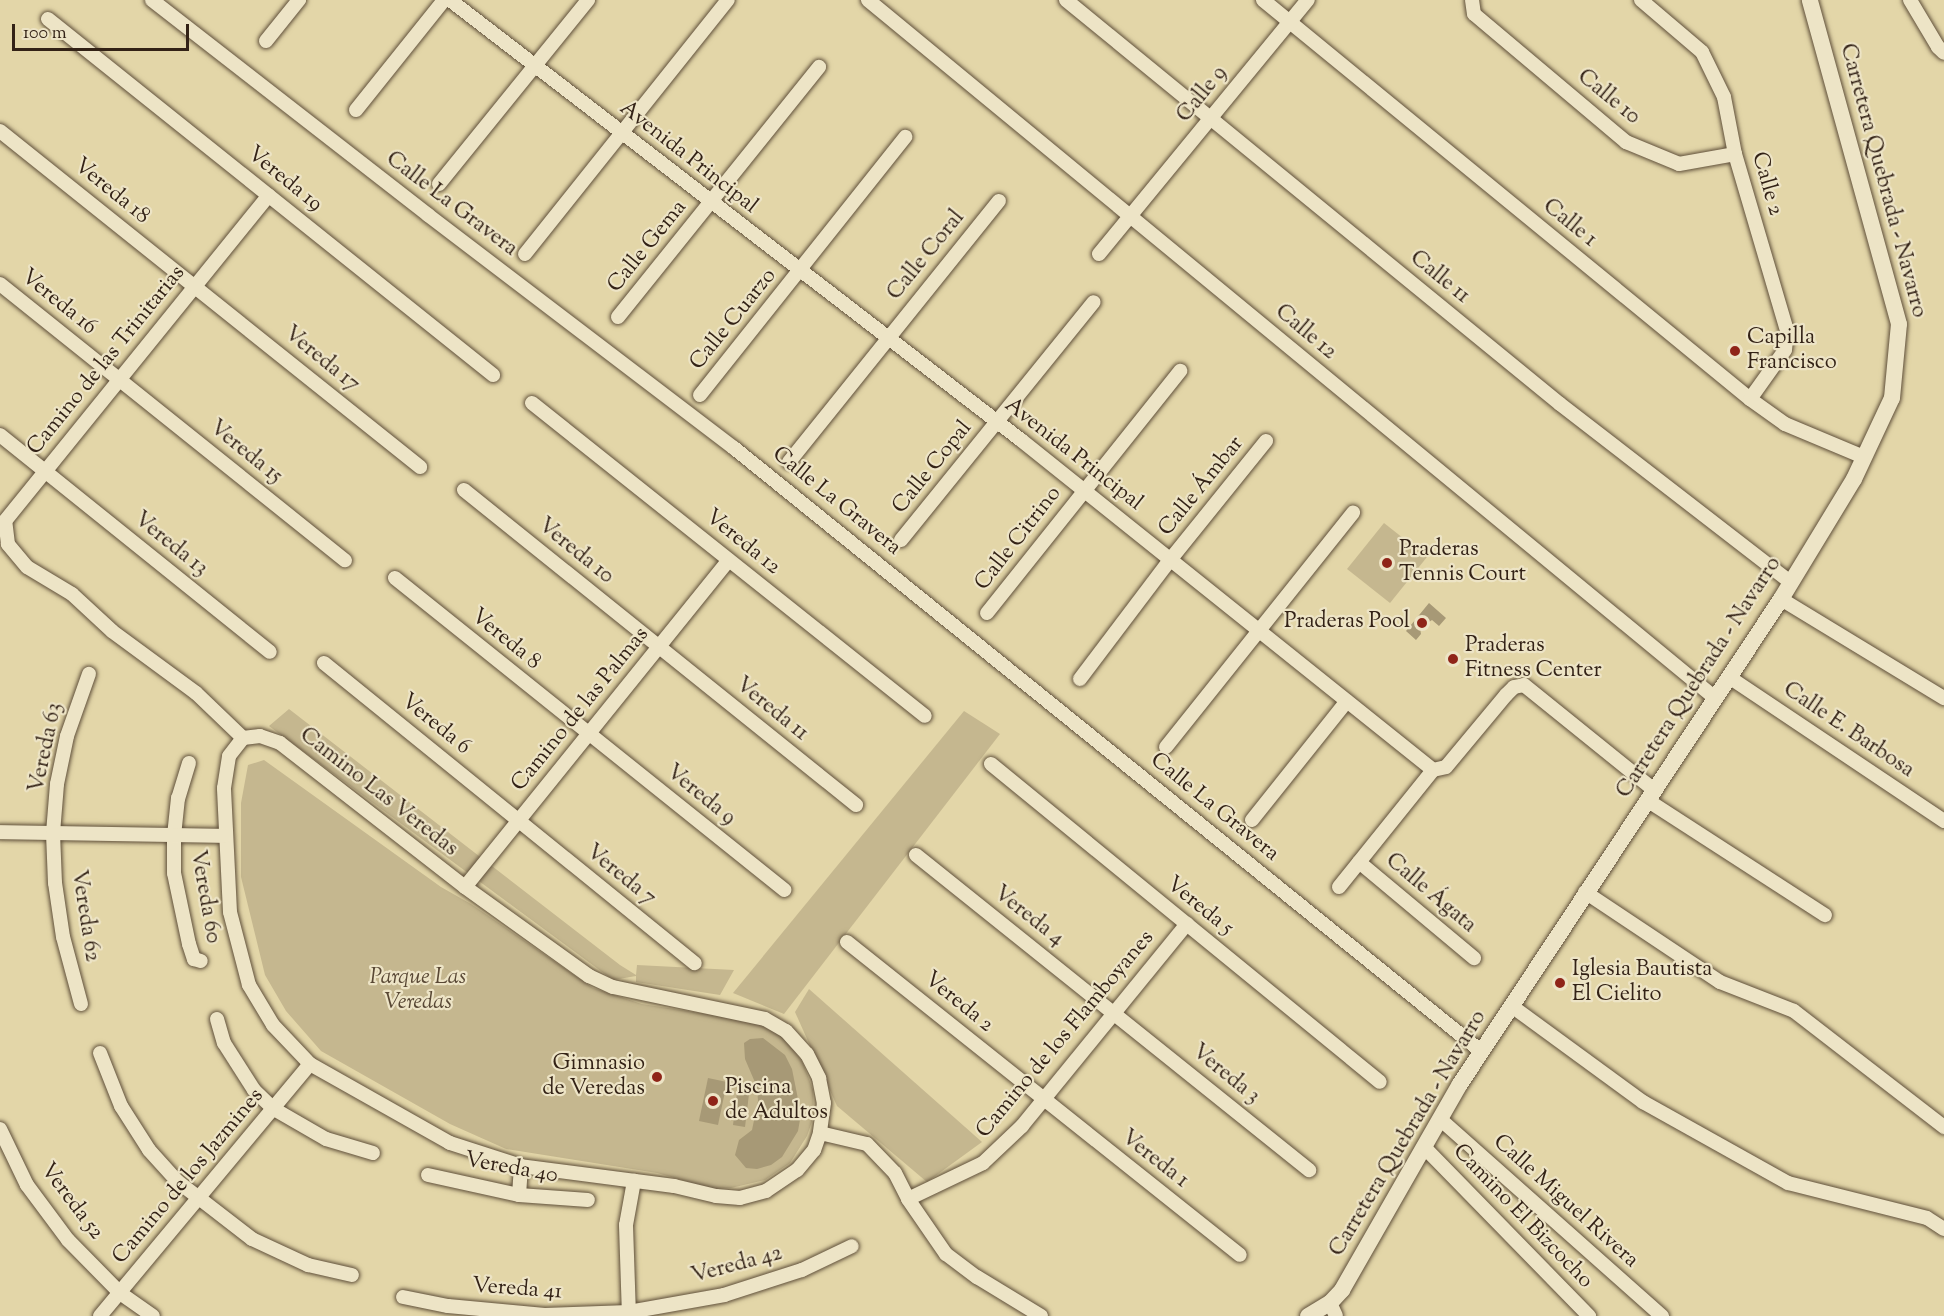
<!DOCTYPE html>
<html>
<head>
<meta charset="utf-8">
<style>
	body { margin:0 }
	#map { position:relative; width:1944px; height:1316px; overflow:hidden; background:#e3d6a8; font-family:"Sorts Mill Goudy",serif }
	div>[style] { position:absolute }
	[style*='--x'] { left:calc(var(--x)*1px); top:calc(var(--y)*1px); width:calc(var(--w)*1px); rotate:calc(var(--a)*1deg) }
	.green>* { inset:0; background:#c5b78f }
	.water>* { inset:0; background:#a79976 }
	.roads { filter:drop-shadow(0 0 2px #5f4f3a) drop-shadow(0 0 2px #5f4f3a) }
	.minor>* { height:14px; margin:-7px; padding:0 7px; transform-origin:7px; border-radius:7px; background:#ede4c6 }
	.tertiary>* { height:16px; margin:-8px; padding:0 8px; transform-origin:8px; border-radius:8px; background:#ede4c6 }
	.dots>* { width:16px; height:16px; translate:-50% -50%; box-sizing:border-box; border:3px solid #ede4c6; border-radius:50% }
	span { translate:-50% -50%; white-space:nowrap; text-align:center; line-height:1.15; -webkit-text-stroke:4.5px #ede4c6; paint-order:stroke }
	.street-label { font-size:22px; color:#332216 }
	.poi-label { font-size:22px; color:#332216 }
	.left { translate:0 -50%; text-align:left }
	.right { translate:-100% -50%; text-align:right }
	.park-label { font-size:22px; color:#584734; font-style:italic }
	.scale { position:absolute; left:12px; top:24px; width:177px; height:27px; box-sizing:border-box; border:3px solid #332216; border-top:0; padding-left:8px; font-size:18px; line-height:21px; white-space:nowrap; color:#332216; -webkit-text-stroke:4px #ede4c6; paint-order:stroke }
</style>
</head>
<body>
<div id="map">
	<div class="green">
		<div style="clip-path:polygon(1384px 523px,1427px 557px,1390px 603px,1347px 569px)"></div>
		<div style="clip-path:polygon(289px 709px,620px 965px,636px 975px,637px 965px,734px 970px,720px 995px,636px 982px,636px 976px,613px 980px,269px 726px)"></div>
		<div style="clip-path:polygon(964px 711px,1000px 734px,784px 1014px,733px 993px)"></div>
		<div style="clip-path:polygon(264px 760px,441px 887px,471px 904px,593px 988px,642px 1004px,758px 1022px,786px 1039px,803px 1063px,813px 1090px,814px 1116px,807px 1136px,790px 1163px,765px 1180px,731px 1188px,714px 1189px,657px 1173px,506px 1149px,450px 1124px,321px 1051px,286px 1011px,265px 975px,241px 877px,241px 803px,248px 765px)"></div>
		<div style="clip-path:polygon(809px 989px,982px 1142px,927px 1182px,837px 1106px,795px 1012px)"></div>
	</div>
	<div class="water">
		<div style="clip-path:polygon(1429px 603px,1446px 618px,1439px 626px,1432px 620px,1420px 628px,1421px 634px,1416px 640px,1406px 631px)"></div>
		<div style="clip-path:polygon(763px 1038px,785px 1055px,792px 1069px,801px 1114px,798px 1131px,782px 1157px,771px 1165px,757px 1169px,746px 1168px,735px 1155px,739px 1140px,752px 1130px,758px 1101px,757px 1087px,745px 1059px,744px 1043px,750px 1039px)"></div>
		<div style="clip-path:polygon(708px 1078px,727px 1082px,718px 1125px,699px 1121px)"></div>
		<div style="clip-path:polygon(737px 1093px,749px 1094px,745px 1127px,733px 1125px)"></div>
	</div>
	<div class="roads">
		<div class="minor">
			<div style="--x:152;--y:0;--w:350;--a:37.9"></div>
			<div style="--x:428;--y:215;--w:385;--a:37.3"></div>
			<div style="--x:734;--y:448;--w:961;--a:38.92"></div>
			<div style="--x:450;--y:0;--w:721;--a:37.62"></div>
			<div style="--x:1021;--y:440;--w:528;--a:38.69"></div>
			<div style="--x:1433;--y:770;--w:13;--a:-13"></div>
			<div style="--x:1446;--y:767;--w:94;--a:-50.2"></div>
			<div style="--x:1506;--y:695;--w:11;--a:-45"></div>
			<div style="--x:1514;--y:687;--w:10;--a:-11"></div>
			<div style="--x:1524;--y:685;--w:166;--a:38.9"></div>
			<div style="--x:868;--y:0;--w:1098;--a:39.49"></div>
			<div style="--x:1066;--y:0;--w:638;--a:39.28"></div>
			<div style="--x:1560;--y:404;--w:291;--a:37.7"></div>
			<div style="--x:1263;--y:0;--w:630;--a:39.33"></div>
			<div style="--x:1750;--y:399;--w:43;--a:35.5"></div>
			<div style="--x:1785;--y:424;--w:86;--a:22.7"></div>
			<div style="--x:1472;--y:0;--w:14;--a:82"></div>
			<div style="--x:1474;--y:14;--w:199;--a:40.1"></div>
			<div style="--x:1626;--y:142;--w:57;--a:22.5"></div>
			<div style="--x:1679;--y:164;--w:57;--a:-10.1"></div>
			<div style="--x:1641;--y:0;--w:80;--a:40.4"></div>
			<div style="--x:1702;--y:52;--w:50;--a:63.9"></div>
			<div style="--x:1724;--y:97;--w:58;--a:79.1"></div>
			<div style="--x:1735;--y:154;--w:184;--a:73.6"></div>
			<div style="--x:1787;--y:331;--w:19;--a:96"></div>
			<div style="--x:1785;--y:350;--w:60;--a:125.5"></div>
			<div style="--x:1910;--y:0;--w:55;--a:59.2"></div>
			<div style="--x:1938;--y:47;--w:8;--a:45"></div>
			<div style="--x:48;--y:19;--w:570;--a:38.66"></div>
			<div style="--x:266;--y:41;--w:53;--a:-51.2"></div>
			<div style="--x:356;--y:110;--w:141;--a:-51.3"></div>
			<div style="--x:0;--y:131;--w:538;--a:38.66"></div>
			<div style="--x:439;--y:184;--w:237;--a:-51"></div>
			<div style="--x:525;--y:254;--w:325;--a:-51.4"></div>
			<div style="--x:1099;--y:254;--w:329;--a:-50.6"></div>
			<div style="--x:0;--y:284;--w:442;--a:38.7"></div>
			<div style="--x:618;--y:317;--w:321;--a:-51.2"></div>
			<div style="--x:700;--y:395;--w:330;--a:-51.5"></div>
			<div style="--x:532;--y:403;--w:502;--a:38.54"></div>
			<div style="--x:0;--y:435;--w:346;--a:38.8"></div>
			<div style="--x:789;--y:462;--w:335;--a:-51.2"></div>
			<div style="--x:464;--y:490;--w:503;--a:38.78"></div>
			<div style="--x:901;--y:540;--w:306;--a:-51"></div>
			<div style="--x:395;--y:578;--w:499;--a:38.7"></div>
			<div style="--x:1781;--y:599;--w:191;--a:31.3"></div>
			<div style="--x:987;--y:613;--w:310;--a:-51.4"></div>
			<div style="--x:324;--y:663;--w:477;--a:39"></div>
			<div style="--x:1729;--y:677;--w:259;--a:33.8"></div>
			<div style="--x:1080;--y:679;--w:149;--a:-52.9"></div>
			<div style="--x:1170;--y:560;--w:153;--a:-51.1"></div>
			<div style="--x:260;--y:736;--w:21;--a:19"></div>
			<div style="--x:280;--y:743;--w:234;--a:37.9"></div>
			<div style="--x:465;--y:887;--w:153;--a:35.7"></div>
			<div style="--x:589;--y:976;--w:26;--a:25"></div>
			<div style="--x:613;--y:987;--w:155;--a:11.9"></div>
			<div style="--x:765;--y:1019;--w:24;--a:30"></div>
			<div style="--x:786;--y:1031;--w:31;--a:48"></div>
			<div style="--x:807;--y:1054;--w:27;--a:63"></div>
			<div style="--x:819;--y:1078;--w:25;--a:79"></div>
			<div style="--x:824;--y:1103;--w:30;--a:98"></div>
			<div style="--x:820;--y:1133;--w:18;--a:109"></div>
			<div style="--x:814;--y:1150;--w:26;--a:130"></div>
			<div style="--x:797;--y:1170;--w:37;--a:146"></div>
			<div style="--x:766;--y:1191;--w:27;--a:165"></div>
			<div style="--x:740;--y:1198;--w:24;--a:-175"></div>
			<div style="--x:716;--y:1196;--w:43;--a:-166.6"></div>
			<div style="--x:674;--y:1186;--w:154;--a:-172.6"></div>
			<div style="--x:521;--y:1166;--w:75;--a:-162.1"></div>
			<div style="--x:450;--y:1143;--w:161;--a:-150.6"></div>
			<div style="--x:310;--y:1064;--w:54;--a:-133.5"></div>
			<div style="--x:273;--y:1025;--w:47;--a:-121"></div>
			<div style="--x:249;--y:985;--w:75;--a:-104.6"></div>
			<div style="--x:230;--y:912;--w:124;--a:-92.8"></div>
			<div style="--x:224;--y:788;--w:32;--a:-81"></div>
			<div style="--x:229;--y:756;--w:23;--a:-52"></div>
			<div style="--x:243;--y:738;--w:17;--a:-7"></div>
			<div style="--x:243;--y:738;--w:65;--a:-136.2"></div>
			<div style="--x:196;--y:693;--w:104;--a:-143.6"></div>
			<div style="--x:112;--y:631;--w:54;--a:-137.2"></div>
			<div style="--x:72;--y:594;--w:52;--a:-149"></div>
			<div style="--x:27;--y:567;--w:30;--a:-130"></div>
			<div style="--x:8;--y:544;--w:23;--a:-97"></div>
			<div style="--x:5;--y:521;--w:419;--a:-51"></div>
			<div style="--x:1166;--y:747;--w:300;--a:-51.4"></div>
			<div style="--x:189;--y:763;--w:37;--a:107"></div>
			<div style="--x:178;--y:798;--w:38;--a:96"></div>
			<div style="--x:174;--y:836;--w:37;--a:90"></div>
			<div style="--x:174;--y:873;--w:73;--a:78.1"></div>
			<div style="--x:189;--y:944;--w:16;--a:72"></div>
			<div style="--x:194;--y:959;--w:7;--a:16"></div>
			<div style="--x:991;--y:764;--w:502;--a:39.27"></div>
			<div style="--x:1647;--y:800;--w:212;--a:32.9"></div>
			<div style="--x:1252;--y:820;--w:152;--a:-51.4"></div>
			<div style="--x:0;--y:832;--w:224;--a:1"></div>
			<div style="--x:916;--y:855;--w:504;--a:38.71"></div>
			<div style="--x:1359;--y:862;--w:150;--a:39.9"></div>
			<div style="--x:465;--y:887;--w:420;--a:-51.1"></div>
			<div style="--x:1339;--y:887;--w:150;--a:-51.2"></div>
			<div style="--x:1585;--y:892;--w:162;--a:33.7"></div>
			<div style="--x:1720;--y:982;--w:79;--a:21.4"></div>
			<div style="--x:1794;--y:1011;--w:190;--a:37.7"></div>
			<div style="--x:847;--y:942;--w:502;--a:38.54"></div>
			<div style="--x:81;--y:1004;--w:69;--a:-105"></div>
			<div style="--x:63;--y:937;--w:55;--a:-98.4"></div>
			<div style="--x:55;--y:883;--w:50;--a:-92.3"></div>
			<div style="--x:53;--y:833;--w:49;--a:-85.3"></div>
			<div style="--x:57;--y:784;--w:49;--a:-78.2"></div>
			<div style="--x:67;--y:736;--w:66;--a:-70.5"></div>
			<div style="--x:1513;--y:1007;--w:161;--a:36.2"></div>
			<div style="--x:1643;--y:1102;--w:166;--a:29.2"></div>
			<div style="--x:1788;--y:1183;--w:143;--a:14.1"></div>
			<div style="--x:1927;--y:1218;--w:20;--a:33"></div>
			<div style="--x:217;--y:1019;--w:25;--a:74"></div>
			<div style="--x:224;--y:1043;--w:56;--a:57.4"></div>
			<div style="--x:254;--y:1090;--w:28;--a:44"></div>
			<div style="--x:274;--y:1109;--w:60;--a:30"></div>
			<div style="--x:326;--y:1139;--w:49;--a:16.6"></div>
			<div style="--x:100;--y:1053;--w:57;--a:68.4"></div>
			<div style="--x:121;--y:1106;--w:52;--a:57.5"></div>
			<div style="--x:149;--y:1150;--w:42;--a:47.9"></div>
			<div style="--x:177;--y:1181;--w:95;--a:37.7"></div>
			<div style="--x:252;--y:1239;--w:62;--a:24.9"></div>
			<div style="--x:308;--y:1265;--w:45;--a:12.8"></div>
			<div style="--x:1440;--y:1119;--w:297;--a:41.6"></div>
			<div style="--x:0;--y:1129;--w:62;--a:64.3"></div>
			<div style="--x:27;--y:1185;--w:69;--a:53.3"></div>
			<div style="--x:68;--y:1240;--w:74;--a:45.5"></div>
			<div style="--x:120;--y:1293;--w:40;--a:34.9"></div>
			<div style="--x:820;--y:1133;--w:48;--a:13.2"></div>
			<div style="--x:867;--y:1144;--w:40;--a:46"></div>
			<div style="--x:895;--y:1173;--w:29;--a:63"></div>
			<div style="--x:908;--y:1199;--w:67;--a:55.4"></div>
			<div style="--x:946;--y:1254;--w:39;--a:37"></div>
			<div style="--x:977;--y:1277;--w:75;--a:31.4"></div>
			<div style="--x:1425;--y:1148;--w:235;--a:45.7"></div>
			<div style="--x:428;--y:1175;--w:93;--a:12.4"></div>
			<div style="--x:519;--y:1195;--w:69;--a:4.1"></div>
			<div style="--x:519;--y:1195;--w:29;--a:-86"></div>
			<div style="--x:908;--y:1199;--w:83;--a:-25.6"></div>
			<div style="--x:983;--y:1163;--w:54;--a:-43.5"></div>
			<div style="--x:1022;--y:1126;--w:261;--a:-50.8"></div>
			<div style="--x:403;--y:1297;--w:46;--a:11.3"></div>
			<div style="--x:448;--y:1306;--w:97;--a:5.3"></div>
			<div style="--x:545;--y:1315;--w:84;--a:-2"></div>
			<div style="--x:629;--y:1312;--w:97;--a:-10.1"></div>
			<div style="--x:724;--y:1295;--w:82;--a:-17.8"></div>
			<div style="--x:802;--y:1270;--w:55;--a:-25.6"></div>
			<div style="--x:1330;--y:1303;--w:14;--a:65"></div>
			<div style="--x:100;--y:1316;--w:328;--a:-50.2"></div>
			<div style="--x:629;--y:1316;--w:91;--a:-91.9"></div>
			<div style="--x:626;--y:1225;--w:45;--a:-79.7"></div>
		</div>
		<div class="tertiary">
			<div style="--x:1308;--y:1316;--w:26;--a:-31"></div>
			<div style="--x:1330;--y:1303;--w:18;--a:-47"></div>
			<div style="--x:1342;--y:1290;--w:237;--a:-60.2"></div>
			<div style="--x:1460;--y:1084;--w:582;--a:-56.5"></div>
			<div style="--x:1781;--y:599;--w:140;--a:-58.7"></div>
			<div style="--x:1854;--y:479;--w:89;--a:-64.9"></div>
			<div style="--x:1892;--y:398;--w:74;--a:-84.6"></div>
			<div style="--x:1899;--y:324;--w:336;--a:-105.4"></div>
		</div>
	</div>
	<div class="dots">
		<div style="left:1735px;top:351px;background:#8f2418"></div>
		<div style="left:1387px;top:563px;background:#8f2418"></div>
		<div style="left:1422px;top:623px;background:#8f2418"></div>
		<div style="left:1453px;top:659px;background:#8f2418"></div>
		<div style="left:1560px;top:983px;background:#8f2418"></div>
		<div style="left:657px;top:1077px;background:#8f2418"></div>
		<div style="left:713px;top:1101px;background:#8f2418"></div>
	</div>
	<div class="street-label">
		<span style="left:1203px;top:95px;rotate:-51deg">Calle 9</span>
		<span style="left:1608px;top:98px;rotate:39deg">Calle 10</span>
		<span style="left:688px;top:158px;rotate:38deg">Avenida Principal</span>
		<span style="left:284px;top:180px;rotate:39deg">Vereda 19</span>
		<span style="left:1882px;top:181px;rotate:75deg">Carretera Quebrada - Navarro</span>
		<span style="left:1766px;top:184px;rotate:74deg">Calle 2</span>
		<span style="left:111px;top:192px;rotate:39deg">Vereda 18</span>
		<span style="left:451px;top:205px;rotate:37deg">Calle La Gravera</span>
		<span style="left:1569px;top:224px;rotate:39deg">Calle 1</span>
		<span style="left:648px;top:247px;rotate:-51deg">Calle Gema</span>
		<span style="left:927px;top:256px;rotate:-51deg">Calle Coral</span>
		<span style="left:1439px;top:278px;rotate:39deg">Calle 11</span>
		<span style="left:58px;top:303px;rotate:39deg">Vereda 16</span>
		<span style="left:734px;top:320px;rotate:-51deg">Calle Cuarzo</span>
		<span style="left:1305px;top:333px;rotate:40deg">Calle 12</span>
		<span style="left:321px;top:360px;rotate:39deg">Vereda 17</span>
		<span style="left:107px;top:361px;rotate:-51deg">Camino de las Trinitarias</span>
		<span style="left:245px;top:453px;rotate:39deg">Vereda 15</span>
		<span style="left:1073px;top:455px;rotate:38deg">Avenida Principal</span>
		<span style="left:933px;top:468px;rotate:-51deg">Calle Copal</span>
		<span style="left:1202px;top:487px;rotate:-51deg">Calle Ámbar</span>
		<span style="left:836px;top:502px;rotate:39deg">Calle La Gravera</span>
		<span style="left:1019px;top:539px;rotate:-52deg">Calle Citrino</span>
		<span style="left:742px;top:543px;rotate:39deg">Vereda 12</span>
		<span style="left:170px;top:545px;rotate:39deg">Vereda 13</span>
		<span style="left:575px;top:552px;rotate:39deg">Vereda 10</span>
		<span style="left:505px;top:640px;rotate:39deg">Vereda 8</span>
		<span style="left:1700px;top:678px;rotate:-57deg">Carretera Quebrada - Navarro</span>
		<span style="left:581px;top:710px;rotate:-51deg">Camino de las Palmas</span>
		<span style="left:771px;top:710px;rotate:39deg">Vereda 11</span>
		<span style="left:435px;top:725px;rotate:39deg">Vereda 6</span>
		<span style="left:1848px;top:731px;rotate:34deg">Calle E. Barbosa</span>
		<span style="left:47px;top:748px;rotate:-78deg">Vereda 63</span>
		<span style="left:378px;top:793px;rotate:38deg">Camino Las Veredas</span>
		<span style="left:700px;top:796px;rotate:39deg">Vereda 9</span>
		<span style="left:1214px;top:808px;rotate:39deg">Calle La Gravera</span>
		<span style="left:620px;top:876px;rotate:39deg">Vereda 7</span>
		<span style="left:1430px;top:894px;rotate:40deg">Calle Ágata</span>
		<span style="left:204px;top:897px;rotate:80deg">Vereda 60</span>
		<span style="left:1199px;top:907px;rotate:39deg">Vereda 5</span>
		<span style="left:84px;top:916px;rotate:81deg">Vereda 62</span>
		<span style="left:1028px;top:917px;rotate:38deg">Vereda 4</span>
		<span style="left:958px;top:1003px;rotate:39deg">Vereda 2</span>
		<span style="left:1066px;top:1035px;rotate:-50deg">Camino de los Flamboyanes</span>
		<span style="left:1225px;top:1075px;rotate:39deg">Vereda 3</span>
		<span style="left:1409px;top:1134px;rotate:-59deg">Carretera Quebrada - Navarro</span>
		<span style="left:1154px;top:1160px;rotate:38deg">Vereda 1</span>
		<span style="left:511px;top:1169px;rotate:10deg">Vereda 40</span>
		<span style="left:189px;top:1177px;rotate:-50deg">Camino de los Jazmines</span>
		<span style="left:71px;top:1202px;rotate:53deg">Vereda 52</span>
		<span style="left:1565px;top:1202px;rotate:42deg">Calle Miguel Rivera</span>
		<span style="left:1522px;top:1217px;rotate:46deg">Camino El Bizcocho</span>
		<span style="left:737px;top:1266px;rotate:-15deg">Vereda 42</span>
		<span style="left:517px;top:1290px;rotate:4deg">Vereda 41</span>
	</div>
	<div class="poi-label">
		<span class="left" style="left:1747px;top:351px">Capilla<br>Francisco</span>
		<span class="left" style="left:1399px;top:563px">Praderas<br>Tennis Court</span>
		<span class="right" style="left:1410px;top:623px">Praderas Pool</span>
		<span class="left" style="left:1465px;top:659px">Praderas<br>Fitness Center</span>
		<span class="left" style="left:1572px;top:983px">Iglesia Bautista<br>El Cielito</span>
		<span class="right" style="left:645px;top:1077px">Gimnasio<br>de Veredas</span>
		<span class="left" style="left:725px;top:1101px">Piscina<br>de Adultos</span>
	</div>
	<div class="park-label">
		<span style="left:418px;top:991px">Parque Las<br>Veredas</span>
	</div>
	<div class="scale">100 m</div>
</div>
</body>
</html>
